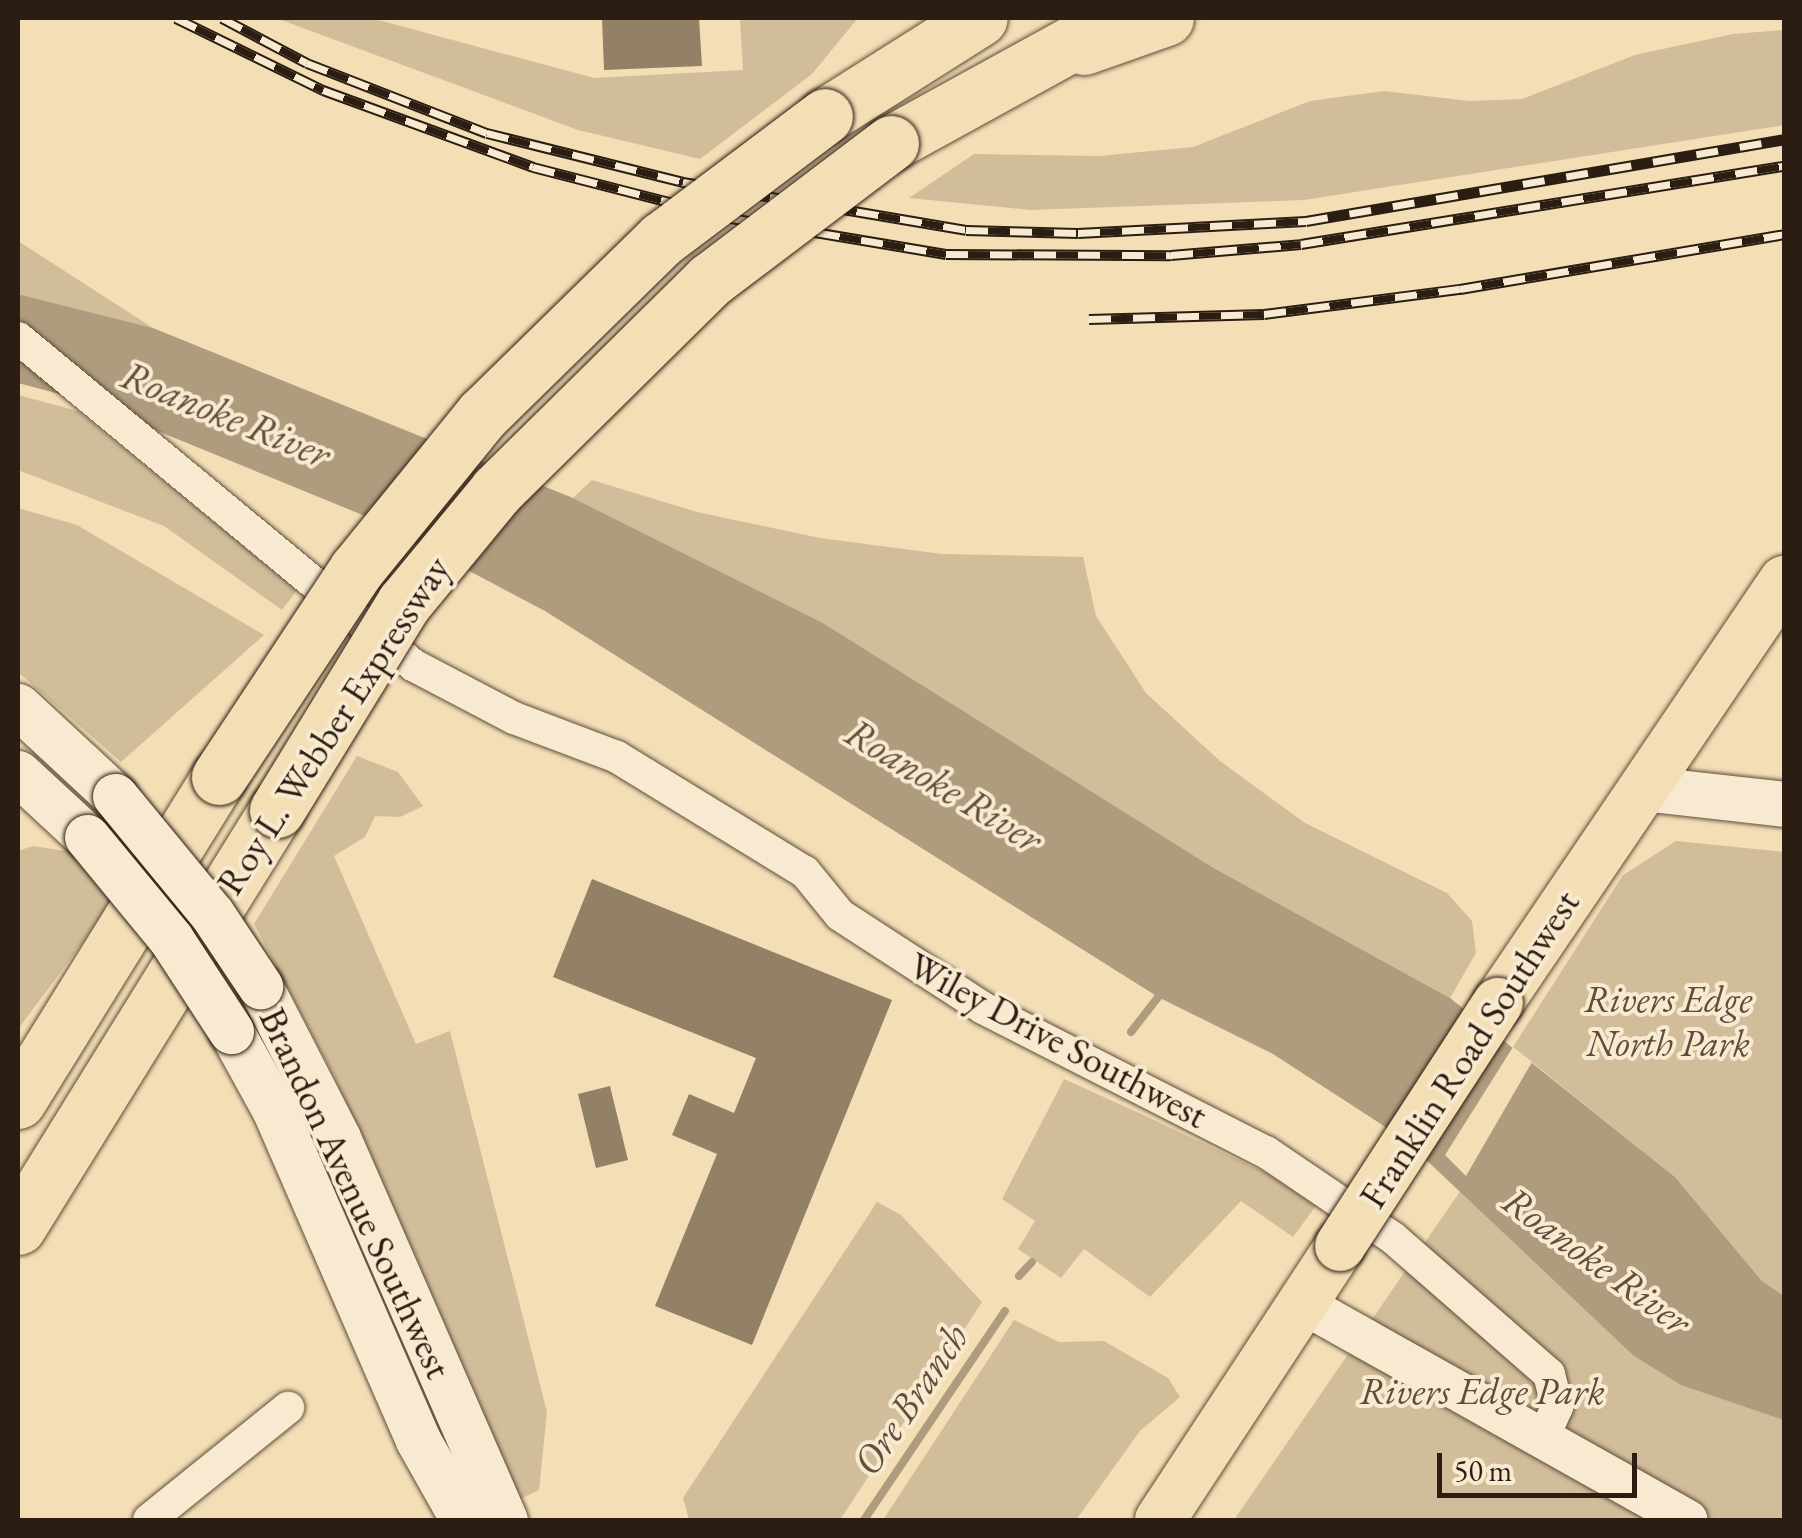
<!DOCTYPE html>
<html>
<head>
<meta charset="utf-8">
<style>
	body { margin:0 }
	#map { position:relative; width:1802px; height:1538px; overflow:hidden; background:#f3deb6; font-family:"EB Garamond",serif }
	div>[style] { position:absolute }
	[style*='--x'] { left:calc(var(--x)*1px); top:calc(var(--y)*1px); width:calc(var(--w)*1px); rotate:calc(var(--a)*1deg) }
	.green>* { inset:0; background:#d1bd9a }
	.water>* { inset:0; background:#af9c7e }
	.pier>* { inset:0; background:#f3deb6 }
	.stream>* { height:8px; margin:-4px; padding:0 4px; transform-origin:4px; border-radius:4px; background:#af9c7e }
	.building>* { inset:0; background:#938167 }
	.roads { filter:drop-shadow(0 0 2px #5e4d3b) drop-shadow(0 0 2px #5e4d3b) }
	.minor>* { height:32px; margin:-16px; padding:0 16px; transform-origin:16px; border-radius:16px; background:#f7ead0 }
	.tertiary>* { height:40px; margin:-20px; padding:0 20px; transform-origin:20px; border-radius:20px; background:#f7ead0 }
	.secondary>* { height:45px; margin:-22.5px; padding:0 22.5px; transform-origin:22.5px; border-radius:22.5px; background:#f7ead0 }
	.primary>* { height:50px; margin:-25px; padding:0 25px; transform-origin:25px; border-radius:25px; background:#f3deb6 }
	.motorway>* { height:55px; margin:-27.5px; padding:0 27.5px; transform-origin:27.5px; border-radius:27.5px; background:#f3deb6 }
	.rail>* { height:11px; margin-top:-5.5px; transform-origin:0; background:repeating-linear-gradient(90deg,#f7ead0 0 22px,#2c1d12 0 44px); box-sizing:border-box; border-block:2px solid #2c1d12 }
	.bridges { filter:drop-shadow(0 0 2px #2c1d12) drop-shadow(0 0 2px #2c1d12) }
	.secondary-bridge>* { height:45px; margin:-22.5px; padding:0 22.5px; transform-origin:22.5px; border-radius:22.5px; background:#f7ead0 }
	.primary-bridge>* { height:50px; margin:-25px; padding:0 25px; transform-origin:25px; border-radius:25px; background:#f3deb6 }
	.motorway-bridge>* { height:55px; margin:-27.5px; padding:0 27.5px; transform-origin:27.5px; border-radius:27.5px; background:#f3deb6 }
	span { translate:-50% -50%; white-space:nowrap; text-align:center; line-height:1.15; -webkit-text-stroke:8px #f7ead0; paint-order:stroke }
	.street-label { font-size:38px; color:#2c1d12 }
	.park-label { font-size:38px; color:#5e4d3b; font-style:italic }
	.water-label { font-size:40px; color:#60503d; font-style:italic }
	.frame { position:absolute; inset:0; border:20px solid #2c1d12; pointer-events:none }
	.scale { position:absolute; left:1437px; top:1453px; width:200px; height:45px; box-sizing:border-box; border:5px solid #2c1d12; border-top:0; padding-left:12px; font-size:30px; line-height:35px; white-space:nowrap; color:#2c1d12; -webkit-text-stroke:8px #f7ead0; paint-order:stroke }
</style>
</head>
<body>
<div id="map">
	<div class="green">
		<div style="clip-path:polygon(276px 18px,371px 18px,594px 78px,743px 70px,740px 18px,858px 18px,812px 74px,700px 159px,578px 130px)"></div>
		<div style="clip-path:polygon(1784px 30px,1784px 125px,1304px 200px,1030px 210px,909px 198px,974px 154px,1099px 156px,1193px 147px,1310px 101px,1384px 91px,1469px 101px,1522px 99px,1635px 55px,1733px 34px)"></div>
		<div style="clip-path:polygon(18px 241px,153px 328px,18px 294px)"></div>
		<div style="clip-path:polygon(18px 395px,78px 411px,297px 590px,282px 610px,164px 526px,18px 470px)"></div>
		<div style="clip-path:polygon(592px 480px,697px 512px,820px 538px,942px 554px,1083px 557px,1096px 616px,1146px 693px,1220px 761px,1305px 823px,1447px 893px,1472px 921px,1476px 953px,1450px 998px,1212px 867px,823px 623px,573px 498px)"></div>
		<div style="clip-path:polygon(18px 508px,77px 525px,264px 635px,121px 762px,18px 672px)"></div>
		<div style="clip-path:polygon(357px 756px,398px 772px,423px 806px,400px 817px,375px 816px,365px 837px,334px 856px,416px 1044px,450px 1031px,547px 1412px,539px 1490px,518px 1500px,334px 1076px,254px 924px)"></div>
		<div style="clip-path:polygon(1676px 841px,1784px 852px,1784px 1296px,1762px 1281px,1675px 1177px,1513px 1047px,1623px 875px)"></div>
		<div style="clip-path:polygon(33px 846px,78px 853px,117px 897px,18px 1029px,18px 851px)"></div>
		<div style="clip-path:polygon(1064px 1079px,1139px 1113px,1321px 1199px,1293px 1237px,1241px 1201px,1150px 1297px,1084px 1249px,1061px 1278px,1018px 1249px,1035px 1221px,1002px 1199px)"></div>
		<div style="clip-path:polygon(1461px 1190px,1544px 1268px,1784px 1420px,1784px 1520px,1234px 1520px)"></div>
		<div style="clip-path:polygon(877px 1202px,901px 1215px,982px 1302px,840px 1520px,689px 1520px,683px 1498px)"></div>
		<div style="clip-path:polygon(1014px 1320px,1059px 1342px,1104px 1341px,1168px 1378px,1180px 1397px,1140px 1431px,1076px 1520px,883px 1520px)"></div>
	</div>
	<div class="water">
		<div style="clip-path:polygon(18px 294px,153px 328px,573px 498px,823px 623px,1212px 867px,1450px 998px,1675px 1177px,1762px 1281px,1784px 1296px,1784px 1420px,1681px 1385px,1634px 1356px,1404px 1139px,1273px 1054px,1158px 997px,545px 611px,365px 516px,82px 400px,18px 383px)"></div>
	</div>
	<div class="pier">
		<div style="clip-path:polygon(1513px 1047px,1532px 1062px,1466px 1176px,1445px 1155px)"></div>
	</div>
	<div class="stream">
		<div style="--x:1131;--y:1032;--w:51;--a:-52.2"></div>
		<div style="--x:1019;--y:1276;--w:19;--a:-47"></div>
		<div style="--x:864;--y:1520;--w:252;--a:-56"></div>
	</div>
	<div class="building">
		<div style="clip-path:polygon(602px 18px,699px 18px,702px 66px,604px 70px)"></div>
		<div style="clip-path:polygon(592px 879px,892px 1000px,752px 1345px,655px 1306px,717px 1154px,672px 1135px,689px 1094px,734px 1113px,756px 1058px,553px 977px)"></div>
		<div style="clip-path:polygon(610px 1086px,628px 1160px,596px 1168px,578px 1094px)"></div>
	</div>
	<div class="roads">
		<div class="minor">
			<div style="--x:18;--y:338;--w:513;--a:39.62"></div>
			<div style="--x:413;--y:665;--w:114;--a:27.7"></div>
			<div style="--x:514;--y:718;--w:110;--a:20.7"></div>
			<div style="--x:617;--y:757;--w:220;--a:31.5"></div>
			<div style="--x:805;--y:872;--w:55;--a:50.9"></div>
			<div style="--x:840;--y:915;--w:171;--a:33"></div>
			<div style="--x:983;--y:1008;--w:318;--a:27"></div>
			<div style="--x:1266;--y:1152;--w:153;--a:34.1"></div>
			<div style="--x:1393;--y:1238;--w:207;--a:41.1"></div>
			<div style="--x:1549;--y:1374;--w:34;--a:76"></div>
			<div style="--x:1557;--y:1407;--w:34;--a:114"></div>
			<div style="--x:149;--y:1520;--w:179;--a:-38.9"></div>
		</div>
		<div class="tertiary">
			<div style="--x:1303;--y:1304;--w:441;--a:29.3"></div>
		</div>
		<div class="secondary">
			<div style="--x:18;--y:706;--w:132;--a:42.9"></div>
			<div style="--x:18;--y:773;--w:94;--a:42.8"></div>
			<div style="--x:1642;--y:788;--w:143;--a:6.4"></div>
			<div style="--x:260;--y:986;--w:171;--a:62.8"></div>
			<div style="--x:338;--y:1138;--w:417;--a:66.4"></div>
			<div style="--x:231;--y:1031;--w:91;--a:61.2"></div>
			<div style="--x:275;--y:1111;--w:359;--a:66.5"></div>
			<div style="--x:418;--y:1440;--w:92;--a:60.6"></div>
		</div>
		<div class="primary">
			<div style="--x:1498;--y:1003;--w:510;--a:-55.87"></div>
			<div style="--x:1160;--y:1520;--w:328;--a:-56.7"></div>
		</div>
		<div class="motorway">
			<div style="--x:1084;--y:47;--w:87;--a:-19.5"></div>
			<div style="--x:825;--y:116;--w:183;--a:-32.3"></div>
			<div style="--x:891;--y:143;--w:259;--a:-28.8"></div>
			<div style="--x:18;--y:1101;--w:381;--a:-58.2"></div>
			<div style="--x:18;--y:1227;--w:491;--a:-58.2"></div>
		</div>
	</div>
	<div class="rail">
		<div style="--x:176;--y:18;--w:164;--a:26.1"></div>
		<div style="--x:323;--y:90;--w:224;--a:20.1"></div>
		<div style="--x:533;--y:167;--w:204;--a:14.4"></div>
		<div style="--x:731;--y:218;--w:218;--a:9.5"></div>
		<div style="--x:946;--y:254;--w:225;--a:0.3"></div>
		<div style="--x:1171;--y:255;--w:130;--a:-4.8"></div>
		<div style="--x:1301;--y:244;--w:489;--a:-9.2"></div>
		<div style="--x:222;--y:18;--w:96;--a:27.9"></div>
		<div style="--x:307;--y:63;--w:193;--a:21.3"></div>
		<div style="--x:487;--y:133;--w:202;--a:14"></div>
		<div style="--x:683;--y:182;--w:287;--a:9.6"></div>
		<div style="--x:966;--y:230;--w:112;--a:1.5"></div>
		<div style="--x:1078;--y:233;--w:228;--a:-3"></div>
		<div style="--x:1306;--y:221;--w:485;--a:-9.7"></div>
		<div style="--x:1089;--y:319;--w:175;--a:-1.6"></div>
		<div style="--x:1264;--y:314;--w:198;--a:-7.3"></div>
		<div style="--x:1460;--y:289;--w:329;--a:-9.6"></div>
	</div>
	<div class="bridges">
		<div class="secondary-bridge">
			<div style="--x:115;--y:796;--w:153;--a:50.6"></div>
			<div style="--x:212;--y:914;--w:87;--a:56.3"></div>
			<div style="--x:87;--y:837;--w:132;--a:50.5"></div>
			<div style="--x:171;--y:939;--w:110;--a:56.9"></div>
		</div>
		<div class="primary-bridge">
			<div style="--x:1340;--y:1246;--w:290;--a:-57"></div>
		</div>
		<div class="motorway-bridge">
			<div style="--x:219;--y:777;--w:248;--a:-56.5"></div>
			<div style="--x:356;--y:570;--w:201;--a:-50.9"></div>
			<div style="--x:483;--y:414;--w:250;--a:-44.4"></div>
			<div style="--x:662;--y:239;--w:204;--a:-37"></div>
			<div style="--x:277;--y:810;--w:243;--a:-58.5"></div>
			<div style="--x:404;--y:603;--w:146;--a:-50.5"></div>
			<div style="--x:497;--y:490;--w:299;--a:-44.6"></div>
			<div style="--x:710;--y:280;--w:227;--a:-37.1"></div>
		</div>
	</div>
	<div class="street-label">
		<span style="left:333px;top:725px;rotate:-57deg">Roy L. Webber Expressway</span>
		<span style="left:1058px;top:1040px;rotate:28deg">Wiley Drive Southwest</span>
		<span style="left:1469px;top:1049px;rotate:-57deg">Franklin Road Southwest</span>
		<span style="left:356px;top:1193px;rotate:65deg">Brandon Avenue Southwest</span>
	</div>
	<div class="park-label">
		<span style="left:1668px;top:1021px">Rivers Edge<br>North Park</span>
		<span style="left:1482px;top:1391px">Rivers Edge Park</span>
	</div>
	<div class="water-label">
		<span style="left:226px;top:414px;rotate:22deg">Roanoke River</span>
		<span style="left:944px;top:785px;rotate:31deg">Roanoke River</span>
		<span style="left:1597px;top:1260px;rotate:36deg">Roanoke River</span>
		<span style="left:910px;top:1399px;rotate:-56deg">Ore Branch</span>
	</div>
	<div class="frame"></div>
	<div class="scale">50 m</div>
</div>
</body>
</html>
